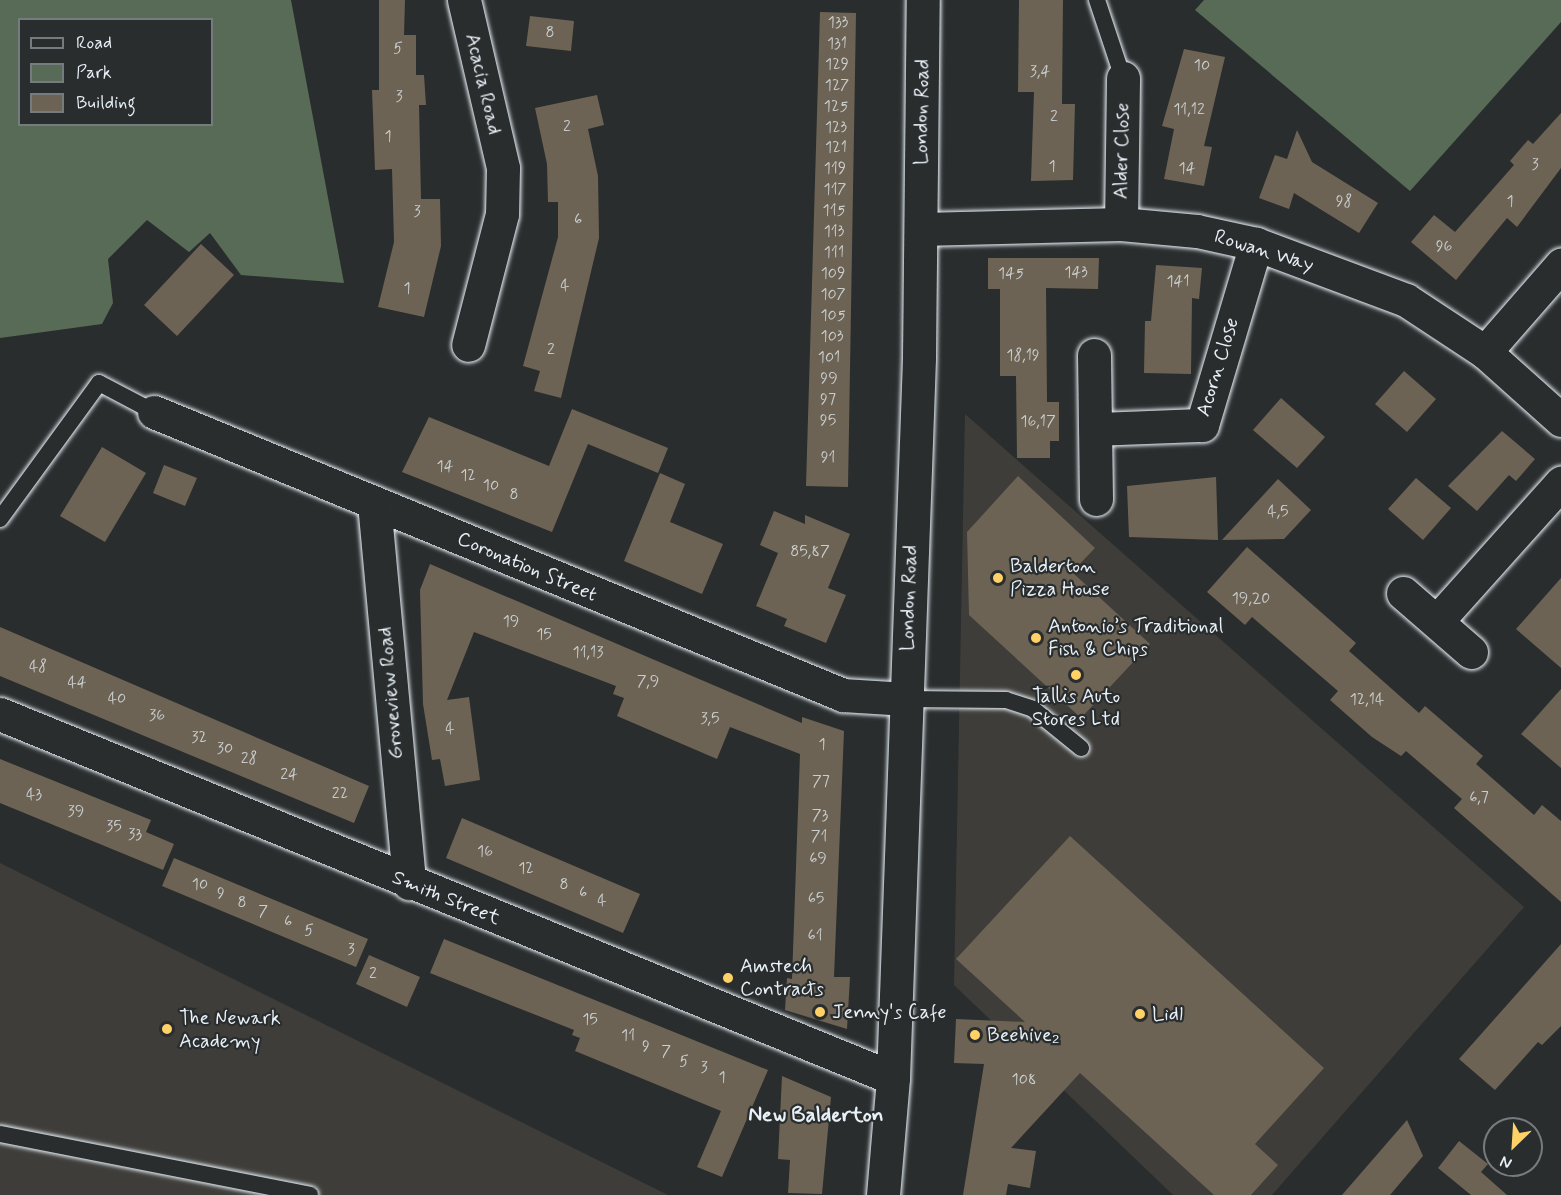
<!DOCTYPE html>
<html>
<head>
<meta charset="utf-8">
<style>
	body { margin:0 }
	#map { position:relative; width:1561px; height:1195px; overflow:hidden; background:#2a2d2e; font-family:Mynerve,sans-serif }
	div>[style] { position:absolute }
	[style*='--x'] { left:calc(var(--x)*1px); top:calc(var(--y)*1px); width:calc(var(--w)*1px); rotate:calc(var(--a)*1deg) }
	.built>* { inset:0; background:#3e3d39 }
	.green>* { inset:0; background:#576b56 }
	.building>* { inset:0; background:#6d6354 }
	.roads { filter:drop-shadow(0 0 2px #e8f1f8) drop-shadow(0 0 2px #e8f1f8) }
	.service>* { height:16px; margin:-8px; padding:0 8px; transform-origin:8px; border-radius:8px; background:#2a2d2e }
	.minor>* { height:33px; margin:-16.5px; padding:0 16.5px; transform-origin:16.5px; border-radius:16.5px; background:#2a2d2e }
	.secondary>* { height:33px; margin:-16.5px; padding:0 16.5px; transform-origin:16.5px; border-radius:16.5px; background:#2a2d2e }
	.dots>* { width:16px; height:16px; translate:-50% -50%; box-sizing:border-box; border:3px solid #2a2d2e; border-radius:50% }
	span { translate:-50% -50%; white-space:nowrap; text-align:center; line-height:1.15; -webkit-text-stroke:4.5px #2a2d2e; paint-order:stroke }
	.number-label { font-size:16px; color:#c9cecf }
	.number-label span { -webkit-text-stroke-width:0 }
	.street-label { font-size:20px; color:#e8f1f8 }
	.poi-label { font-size:20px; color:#e8f1f8 }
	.left { translate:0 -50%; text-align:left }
	.neighbourhood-label { font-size:21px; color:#e8f1f8; font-weight:700 }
	.legend { position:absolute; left:18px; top:18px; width:195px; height:108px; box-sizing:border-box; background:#2a2d2e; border:2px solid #767b7f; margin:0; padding:8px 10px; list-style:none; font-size:18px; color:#e8f1f8 }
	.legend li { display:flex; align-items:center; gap:12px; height:30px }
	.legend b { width:30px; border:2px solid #767b7f }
	.north { position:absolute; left:1483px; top:1117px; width:60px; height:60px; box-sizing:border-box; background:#2a2d2e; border:2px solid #767b7f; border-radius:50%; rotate:205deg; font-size:16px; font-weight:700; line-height:24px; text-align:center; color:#e8f1f8 }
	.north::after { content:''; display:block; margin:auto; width:21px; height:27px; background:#ffd166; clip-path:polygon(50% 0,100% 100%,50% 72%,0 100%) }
</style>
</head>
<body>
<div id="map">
	<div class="built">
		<div style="clip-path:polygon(965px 414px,1524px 907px,1272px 1195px,1173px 1195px,954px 985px)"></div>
		<div style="clip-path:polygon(0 863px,668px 1195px,0 1195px)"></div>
	</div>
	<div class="green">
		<div style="clip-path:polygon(evenodd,0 0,291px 0,344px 283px,241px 275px,210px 233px,189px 252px,147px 220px,108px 259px,113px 303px,102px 324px,0 338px,0 0,20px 20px,212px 20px,212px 124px,20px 124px,20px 20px)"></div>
		<div style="clip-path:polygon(1204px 0,1561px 0,1561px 22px,1410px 191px,1195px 10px)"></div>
	</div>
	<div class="building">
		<div style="clip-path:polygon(379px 0,405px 0,404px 35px,416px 35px,416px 75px,424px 75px,426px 105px,419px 105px,421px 199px,440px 199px,441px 246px,424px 317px,378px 307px,394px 242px,392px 169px,375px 170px,372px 90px,379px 90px)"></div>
		<div style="clip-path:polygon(1019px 0,1063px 0,1062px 104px,1075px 104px,1073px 180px,1031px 181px,1034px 92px,1018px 92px)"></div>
		<div style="clip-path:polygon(820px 12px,856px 13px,848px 487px,806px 486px)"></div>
		<div style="clip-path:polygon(530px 16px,574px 21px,571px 51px,526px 46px)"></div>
		<div style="clip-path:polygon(1184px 49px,1225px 57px,1204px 146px,1212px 147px,1204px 186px,1164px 179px,1174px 129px,1162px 126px)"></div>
		<div style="clip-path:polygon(597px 95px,604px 125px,588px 129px,598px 176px,599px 238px,561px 398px,534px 391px,540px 371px,523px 366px,558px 237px,558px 202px,548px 202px,547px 164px,535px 108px)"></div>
		<div style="clip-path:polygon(1561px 113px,1561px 168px,1517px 227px,1507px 218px,1456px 280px,1411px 242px,1434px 215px,1455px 232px,1514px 165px,1510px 161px,1528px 140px,1533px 144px)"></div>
		<div style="clip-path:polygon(1297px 130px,1312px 162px,1378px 203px,1359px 233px,1294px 193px,1289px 209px,1259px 198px,1275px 155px,1287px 159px)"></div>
		<div style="clip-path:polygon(201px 244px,234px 275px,177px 336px,144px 305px)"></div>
		<div style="clip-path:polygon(988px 258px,1099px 258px,1098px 289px,1046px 288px,1047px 402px,1059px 402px,1059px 441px,1050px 441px,1050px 458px,1017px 458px,1016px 376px,1000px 376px,1000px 289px,988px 289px)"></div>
		<div style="clip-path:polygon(1156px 265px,1202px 268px,1199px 299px,1192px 298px,1191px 374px,1144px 373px,1145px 321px,1151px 321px)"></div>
		<div style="clip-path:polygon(1404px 371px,1436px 399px,1407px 432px,1375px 404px)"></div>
		<div style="clip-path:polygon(1281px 398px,1325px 437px,1297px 468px,1253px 430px)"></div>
		<div style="clip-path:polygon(572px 409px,668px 448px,658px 473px,588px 444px,552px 532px,402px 472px,429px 417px,549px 466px)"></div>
		<div style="clip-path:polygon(1502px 431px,1535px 459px,1516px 481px,1509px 475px,1477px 511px,1448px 486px)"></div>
		<div style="clip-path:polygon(102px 447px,146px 473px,105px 542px,60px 516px)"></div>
		<div style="clip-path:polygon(164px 465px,197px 478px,185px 506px,153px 493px)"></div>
		<div style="clip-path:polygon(660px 473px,685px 484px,670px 522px,723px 544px,702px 594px,624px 561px)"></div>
		<div style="clip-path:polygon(1018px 476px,1095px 548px,1072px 572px,1150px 644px,1081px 718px,969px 615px,967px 532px)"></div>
		<div style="clip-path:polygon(1216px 477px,1218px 540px,1129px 537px,1127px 486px)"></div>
		<div style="clip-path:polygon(1416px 478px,1451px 508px,1423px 540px,1388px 509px)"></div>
		<div style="clip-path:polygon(1278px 479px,1311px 510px,1284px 539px,1222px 540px)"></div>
		<div style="clip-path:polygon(774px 511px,805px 524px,805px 515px,850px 534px,828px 588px,846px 595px,826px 643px,784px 626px,787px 619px,756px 606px,778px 553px,760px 545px)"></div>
		<div style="clip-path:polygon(1247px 547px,1356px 643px,1349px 651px,1419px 713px,1425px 706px,1483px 756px,1476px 764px,1534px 815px,1542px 805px,1561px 821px,1561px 902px,1454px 808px,1462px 799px,1406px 751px,1401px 756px,1372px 737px,1330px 700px,1338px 691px,1252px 617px,1245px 625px,1207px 592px)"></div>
		<div style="clip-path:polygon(430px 564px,802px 723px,802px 717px,844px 731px,834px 977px,850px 977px,847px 1029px,785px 1010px,787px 978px,792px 979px,800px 754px,730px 727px,717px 759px,617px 716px,624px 698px,613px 694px,616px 686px,474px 632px,447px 700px,469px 697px,480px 780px,445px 786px,440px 759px,432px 760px,423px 704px,420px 590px)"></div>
		<div style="clip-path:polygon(1561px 578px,1561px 668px,1516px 629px)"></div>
		<div style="clip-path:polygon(0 627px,369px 786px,354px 823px,0 676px)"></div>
		<div style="clip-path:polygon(1561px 689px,1561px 768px,1521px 734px)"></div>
		<div style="clip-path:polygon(0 759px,151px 820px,146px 832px,174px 844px,163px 870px,0 803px)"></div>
		<div style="clip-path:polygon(462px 818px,640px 894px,623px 933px,446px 858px)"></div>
		<div style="clip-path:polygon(1070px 836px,1324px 1068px,1255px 1144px,1278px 1165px,1251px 1195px,1214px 1195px,1080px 1073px,1011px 1148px,1036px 1151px,1030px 1188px,1008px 1184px,1006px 1195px,963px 1195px,984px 1064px,954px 1063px,956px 1019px,1025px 1022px,956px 959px)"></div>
		<div style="clip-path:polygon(174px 858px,368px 939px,356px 967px,162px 886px)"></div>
		<div style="clip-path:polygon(444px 939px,768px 1070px,722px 1177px,697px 1167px,721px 1111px,575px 1051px,580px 1038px,572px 1035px,574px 1030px,430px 973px)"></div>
		<div style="clip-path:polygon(1561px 944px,1561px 1026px,1542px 1045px,1538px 1042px,1495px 1090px,1459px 1059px)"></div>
		<div style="clip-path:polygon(369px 955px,420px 977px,407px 1007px,356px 984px)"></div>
		<div style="clip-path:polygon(782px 1076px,831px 1097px,822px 1194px,788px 1193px,790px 1160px,778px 1159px)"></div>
		<div style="clip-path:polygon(1407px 1120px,1423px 1156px,1390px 1195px,1342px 1195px)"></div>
		<div style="clip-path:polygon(1459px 1141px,1488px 1164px,1481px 1172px,1507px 1195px,1471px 1195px,1438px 1168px)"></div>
	</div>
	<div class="roads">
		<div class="service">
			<div style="--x:1097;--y:0;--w:82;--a:71.6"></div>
			<div style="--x:0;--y:519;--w:168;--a:-53.9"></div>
			<div style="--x:99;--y:383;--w:62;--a:27.8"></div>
			<div style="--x:906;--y:699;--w:100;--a:0.6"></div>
			<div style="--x:1006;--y:700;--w:28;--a:18"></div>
			<div style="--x:1033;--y:709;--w:62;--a:39.1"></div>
			<div style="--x:0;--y:1134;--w:316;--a:11.1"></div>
		</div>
		<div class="minor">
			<div style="--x:464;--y:0;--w:172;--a:76.9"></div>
			<div style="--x:503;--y:168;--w:46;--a:91.2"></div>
			<div style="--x:502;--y:214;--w:135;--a:104.5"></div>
			<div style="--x:1121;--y:224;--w:146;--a:-89.2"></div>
			<div style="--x:921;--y:229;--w:200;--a:-1.4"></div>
			<div style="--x:1121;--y:224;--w:76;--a:5.3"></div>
			<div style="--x:1197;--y:231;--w:60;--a:12.4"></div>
			<div style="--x:1256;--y:244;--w:160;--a:20.5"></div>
			<div style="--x:1406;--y:300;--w:95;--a:33.4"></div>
			<div style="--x:1485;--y:352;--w:102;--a:41.8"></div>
			<div style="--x:1485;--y:352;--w:116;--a:-48.9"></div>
			<div style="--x:1094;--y:355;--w:144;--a:89.2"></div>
			<div style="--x:154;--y:412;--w:745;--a:22.33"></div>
			<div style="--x:843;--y:695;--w:63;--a:3.6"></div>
			<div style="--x:1096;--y:429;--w:106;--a:-2.2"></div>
			<div style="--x:1202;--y:425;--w:189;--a:-73.4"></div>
			<div style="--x:374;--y:503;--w:382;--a:84.7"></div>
			<div style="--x:1403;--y:593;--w:90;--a:40.9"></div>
			<div style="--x:1437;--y:621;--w:186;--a:-48.1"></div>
			<div style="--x:0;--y:714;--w:964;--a:22.18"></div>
		</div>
		<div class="secondary">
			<div style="--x:883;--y:1195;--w:117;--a:-85.1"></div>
			<div style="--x:893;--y:1078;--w:721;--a:-87.93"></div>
			<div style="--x:919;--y:357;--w:357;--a:-89.4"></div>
		</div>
	</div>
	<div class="dots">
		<div style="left:998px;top:578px;background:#ffd166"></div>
		<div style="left:1036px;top:638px;background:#ffd166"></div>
		<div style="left:1076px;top:675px;background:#ffd166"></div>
		<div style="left:728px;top:978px;background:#ffd166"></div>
		<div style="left:820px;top:1012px;background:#ffd166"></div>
		<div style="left:1140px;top:1014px;background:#ffd166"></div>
		<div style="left:167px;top:1029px;background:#ffd166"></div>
		<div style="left:975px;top:1035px;background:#ffd166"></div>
	</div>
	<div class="number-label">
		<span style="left:838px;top:23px">133</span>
		<span style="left:550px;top:33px">8</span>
		<span style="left:837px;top:44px">131</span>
		<span style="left:398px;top:49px">5</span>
		<span style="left:837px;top:65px">129</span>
		<span style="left:1202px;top:66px">10</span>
		<span style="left:1040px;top:72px">3,4</span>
		<span style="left:837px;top:86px">127</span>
		<span style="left:399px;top:97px">3</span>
		<span style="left:836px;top:107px">125</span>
		<span style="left:1189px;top:110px">11,12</span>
		<span style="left:1054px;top:117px">2</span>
		<span style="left:567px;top:127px">2</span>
		<span style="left:836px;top:128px">123</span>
		<span style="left:388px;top:137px">1</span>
		<span style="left:836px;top:148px">121</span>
		<span style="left:1535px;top:165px">3</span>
		<span style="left:1052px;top:167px">1</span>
		<span style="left:835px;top:169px">119</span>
		<span style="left:1187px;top:169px">14</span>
		<span style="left:835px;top:190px">117</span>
		<span style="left:1344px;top:202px">98</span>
		<span style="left:1510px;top:202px">1</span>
		<span style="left:834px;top:211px">115</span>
		<span style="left:417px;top:212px">3</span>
		<span style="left:578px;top:220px">6</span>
		<span style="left:834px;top:232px">113</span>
		<span style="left:1444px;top:247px">96</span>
		<span style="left:834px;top:253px">111</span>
		<span style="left:1076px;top:273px">143</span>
		<span style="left:833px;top:274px">109</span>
		<span style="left:1011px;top:274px">145</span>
		<span style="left:1178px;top:282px">141</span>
		<span style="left:565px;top:286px">4</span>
		<span style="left:407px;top:289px">1</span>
		<span style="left:833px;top:295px">107</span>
		<span style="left:833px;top:316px">105</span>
		<span style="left:832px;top:337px">103</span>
		<span style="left:551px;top:350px">2</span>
		<span style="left:1023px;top:356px">18,19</span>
		<span style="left:829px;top:358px">101</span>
		<span style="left:829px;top:379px">99</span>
		<span style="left:828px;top:400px">97</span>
		<span style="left:828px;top:421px">95</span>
		<span style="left:1038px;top:422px">16,17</span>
		<span style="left:828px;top:458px">91</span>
		<span style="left:445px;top:467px">14</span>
		<span style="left:468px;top:476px">12</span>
		<span style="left:491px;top:486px">10</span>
		<span style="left:514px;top:495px">8</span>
		<span style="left:1278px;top:512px">4,5</span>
		<span style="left:810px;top:552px">85,87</span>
		<span style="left:1251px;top:599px">19,20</span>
		<span style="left:511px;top:622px">19</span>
		<span style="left:544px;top:635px">15</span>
		<span style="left:588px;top:653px">11,13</span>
		<span style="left:38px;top:667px">48</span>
		<span style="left:648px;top:682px">7,9</span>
		<span style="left:77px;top:683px">44</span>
		<span style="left:117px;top:699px">40</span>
		<span style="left:1367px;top:700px">12,14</span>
		<span style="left:157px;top:716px">36</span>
		<span style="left:710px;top:719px">3,5</span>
		<span style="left:450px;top:729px">4</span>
		<span style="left:199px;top:738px">32</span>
		<span style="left:822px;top:745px">1</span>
		<span style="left:225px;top:749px">30</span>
		<span style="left:249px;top:759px">28</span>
		<span style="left:289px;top:775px">24</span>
		<span style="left:821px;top:782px">77</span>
		<span style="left:340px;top:794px">22</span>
		<span style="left:34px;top:795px">43</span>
		<span style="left:1479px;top:798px">6,7</span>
		<span style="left:76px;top:812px">39</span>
		<span style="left:820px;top:816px">73</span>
		<span style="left:114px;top:827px">35</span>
		<span style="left:135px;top:835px">33</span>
		<span style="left:819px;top:837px">71</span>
		<span style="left:485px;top:852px">16</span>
		<span style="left:818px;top:859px">69</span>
		<span style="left:526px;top:869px">12</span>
		<span style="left:200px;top:885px">10</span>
		<span style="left:564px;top:885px">8</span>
		<span style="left:583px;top:893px">6</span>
		<span style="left:221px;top:894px">9</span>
		<span style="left:816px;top:899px">65</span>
		<span style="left:602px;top:901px">4</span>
		<span style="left:242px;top:903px">8</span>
		<span style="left:263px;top:912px">7</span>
		<span style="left:288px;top:922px">6</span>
		<span style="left:309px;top:931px">5</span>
		<span style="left:815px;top:936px">61</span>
		<span style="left:351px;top:950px">3</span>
		<span style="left:373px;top:974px">2</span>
		<span style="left:590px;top:1020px">15</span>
		<span style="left:628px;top:1036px">11</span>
		<span style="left:646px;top:1047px">9</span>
		<span style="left:666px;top:1052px">7</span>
		<span style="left:684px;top:1062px">5</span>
		<span style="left:704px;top:1068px">3</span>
		<span style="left:722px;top:1078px">1</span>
		<span style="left:1024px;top:1080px">108</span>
	</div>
	<div class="street-label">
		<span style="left:483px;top:84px;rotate:77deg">Acacia Road</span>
		<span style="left:922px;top:112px;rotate:-89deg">London Road</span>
		<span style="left:1122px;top:151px;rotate:-89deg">Alder Close</span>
		<span style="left:1264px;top:251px;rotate:17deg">Rowan Way</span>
		<span style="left:1218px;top:367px;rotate:-73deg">Acorn Close</span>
		<span style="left:527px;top:567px;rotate:23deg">Coronation Street</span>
		<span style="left:909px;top:598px;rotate:-88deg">London Road</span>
		<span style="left:391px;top:693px;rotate:-95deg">Groveview Road</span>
		<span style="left:446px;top:898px;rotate:22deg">Smith Street</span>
	</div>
	<div class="poi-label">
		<span class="left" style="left:1010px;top:578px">Balderton<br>Pizza House</span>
		<span class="left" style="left:1048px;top:638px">Antonio’s Traditional<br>Fish &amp; Chips</span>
		<span style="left:1076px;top:708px">Tallis Auto<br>Stores Ltd</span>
		<span class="left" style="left:740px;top:978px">Amstech<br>Contracts</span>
		<span class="left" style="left:832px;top:1012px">Jenny's Cafe</span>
		<span class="left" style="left:1152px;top:1014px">Lidl</span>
		<span class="left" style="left:179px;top:1030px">The Newark<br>Academy</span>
		<span class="left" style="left:987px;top:1035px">Beehive₂</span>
	</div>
	<div class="neighbourhood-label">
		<span style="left:816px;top:1115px">New Balderton</span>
	</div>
	<ul class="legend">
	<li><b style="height:8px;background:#2a2d2e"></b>Road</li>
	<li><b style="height:16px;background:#576b56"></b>Park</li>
	<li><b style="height:16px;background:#6d6354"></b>Building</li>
	</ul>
	<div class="north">N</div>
</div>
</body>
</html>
